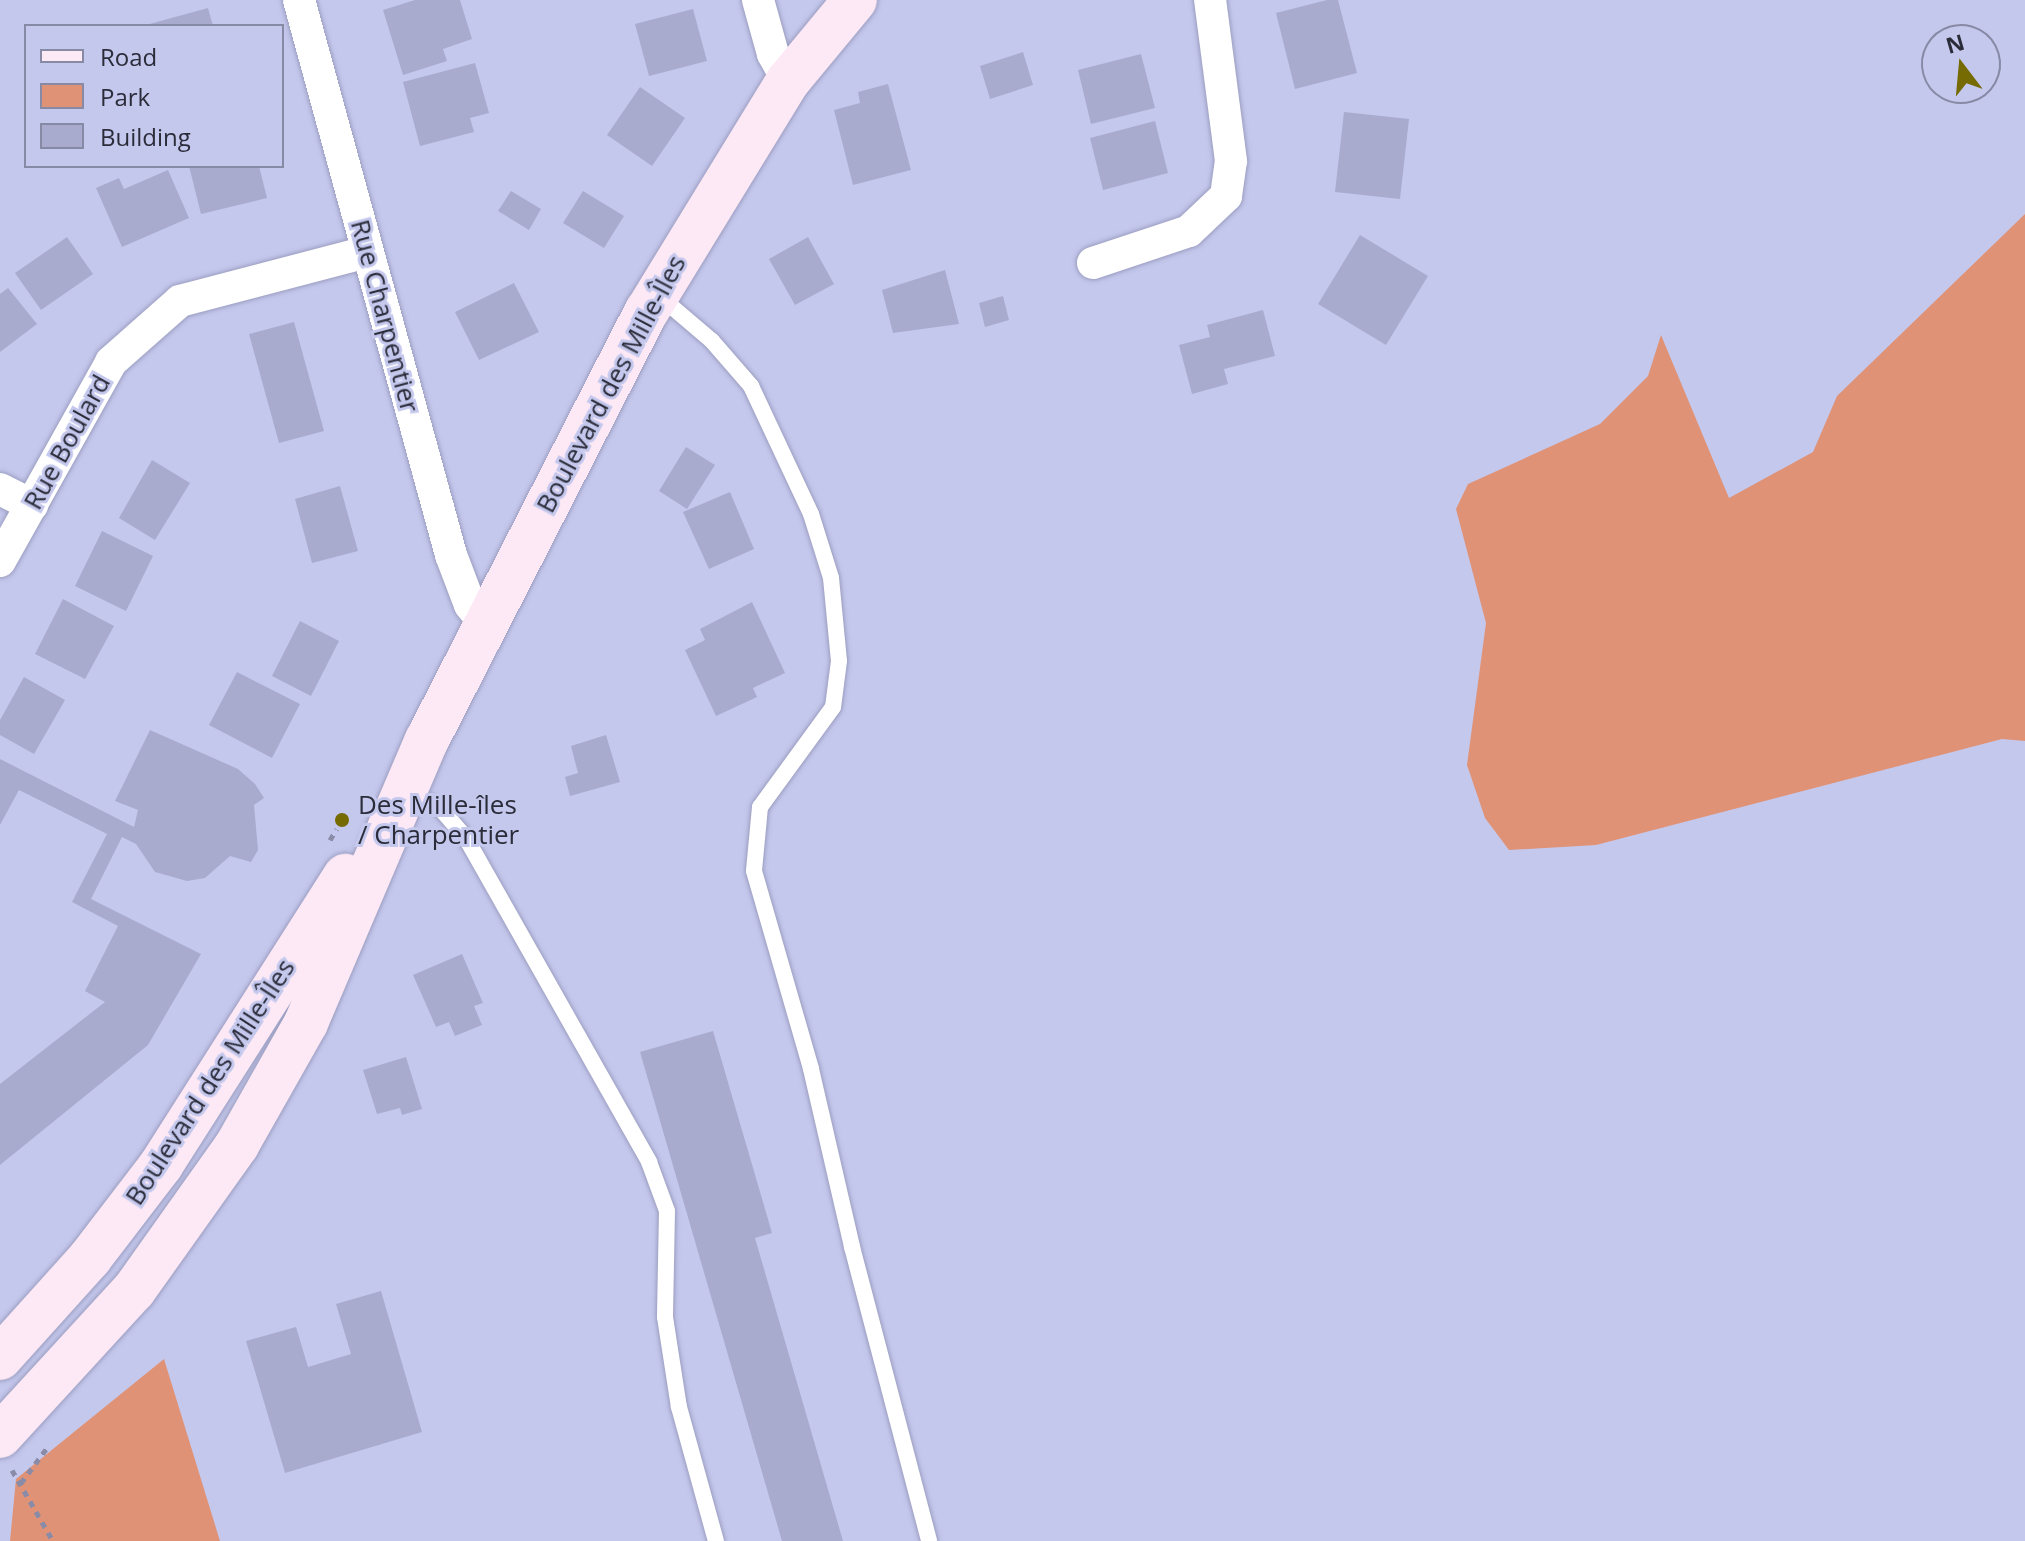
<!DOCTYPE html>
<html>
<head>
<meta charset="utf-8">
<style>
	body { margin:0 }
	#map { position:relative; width:2025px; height:1541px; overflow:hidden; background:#c5c8ed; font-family:"Open Sans",sans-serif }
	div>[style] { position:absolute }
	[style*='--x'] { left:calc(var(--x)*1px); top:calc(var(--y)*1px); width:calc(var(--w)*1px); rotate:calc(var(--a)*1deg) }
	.green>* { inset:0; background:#df9275 }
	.building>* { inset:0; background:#a8abce }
	.path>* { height:5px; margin-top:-2.5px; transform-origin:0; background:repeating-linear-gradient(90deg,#898ba7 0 6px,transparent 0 12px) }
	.roads { filter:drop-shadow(0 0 2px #9b9ec0) drop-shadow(0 0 2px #9b9ec0) }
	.lane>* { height:16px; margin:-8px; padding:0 8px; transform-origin:8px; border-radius:8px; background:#fff }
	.street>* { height:32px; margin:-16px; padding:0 16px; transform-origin:16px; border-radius:16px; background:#fff }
	.secondary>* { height:44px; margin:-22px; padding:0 22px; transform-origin:22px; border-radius:22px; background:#fde9f5 }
	.dots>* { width:22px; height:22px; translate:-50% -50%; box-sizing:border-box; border:4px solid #c5c8ed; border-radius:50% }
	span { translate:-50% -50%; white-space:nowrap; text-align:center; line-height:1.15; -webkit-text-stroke:6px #c5c8ed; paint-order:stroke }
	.street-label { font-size:26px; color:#2b2c3a }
	.poi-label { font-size:26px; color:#2b2c3a }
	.left { translate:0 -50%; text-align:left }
	.legend { position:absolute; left:24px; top:24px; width:260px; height:144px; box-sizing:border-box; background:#c5c8ed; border:2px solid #878aa5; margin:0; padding:10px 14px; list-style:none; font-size:24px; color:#2b2c3a }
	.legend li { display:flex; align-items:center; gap:16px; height:40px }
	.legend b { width:40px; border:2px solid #878aa5 }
	.north { position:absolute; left:1921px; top:24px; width:80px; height:80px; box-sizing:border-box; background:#c5c8ed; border:2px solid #878aa5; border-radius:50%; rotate:344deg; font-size:22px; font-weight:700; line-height:32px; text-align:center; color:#2b2c3a }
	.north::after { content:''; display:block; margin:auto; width:28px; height:36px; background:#766b03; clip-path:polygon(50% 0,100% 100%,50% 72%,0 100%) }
</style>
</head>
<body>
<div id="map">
	<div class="green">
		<div style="clip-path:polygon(2025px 214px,2025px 741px,2002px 739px,1596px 845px,1509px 850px,1485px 818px,1467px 765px,1486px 623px,1456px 509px,1468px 484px,1600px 424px,1648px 376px,1661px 335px,1729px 498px,1813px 452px,1837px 396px)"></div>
		<div style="clip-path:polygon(164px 1359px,220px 1541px,10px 1541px,16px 1479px)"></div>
	</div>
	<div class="building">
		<div style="clip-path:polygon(415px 0,460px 0,472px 39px,443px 49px,447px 61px,403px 75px,383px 10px)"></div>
		<div style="clip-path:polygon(1327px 0,1338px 0,1357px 73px,1295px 89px,1276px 13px)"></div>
		<div style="clip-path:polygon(208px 8px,213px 26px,146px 26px,146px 25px)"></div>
		<div style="clip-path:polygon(693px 9px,707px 61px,649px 76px,635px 24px)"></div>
		<div style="clip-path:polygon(1023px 52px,1033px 85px,990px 99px,980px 66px)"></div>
		<div style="clip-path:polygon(1141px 54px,1155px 108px,1091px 124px,1078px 70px)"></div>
		<div style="clip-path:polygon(475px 63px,489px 113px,470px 118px,474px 132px,420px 146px,403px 82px)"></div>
		<div style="clip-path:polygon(888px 84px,911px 170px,853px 185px,834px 110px,860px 103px,858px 92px)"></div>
		<div style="clip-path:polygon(640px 87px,685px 118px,652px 166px,607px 135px)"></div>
		<div style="clip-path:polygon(1344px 112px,1409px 119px,1400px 199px,1335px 192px)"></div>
		<div style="clip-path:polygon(1155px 121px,1168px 173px,1103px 190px,1090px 138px)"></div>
		<div style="clip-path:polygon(189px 166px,259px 166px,267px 198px,201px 214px)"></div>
		<div style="clip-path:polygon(168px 170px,189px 218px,122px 247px,96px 188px,119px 178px,124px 189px)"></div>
		<div style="clip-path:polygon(511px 191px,541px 209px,529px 230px,498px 211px)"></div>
		<div style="clip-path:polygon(583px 191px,624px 216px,604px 248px,563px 223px)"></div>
		<div style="clip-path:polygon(1360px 235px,1428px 276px,1386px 345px,1318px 304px)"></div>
		<div style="clip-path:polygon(67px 237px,93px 274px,41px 310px,15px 273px)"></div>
		<div style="clip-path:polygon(808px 237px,834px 284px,795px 305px,769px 259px)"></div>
		<div style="clip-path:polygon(945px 270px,959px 324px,893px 333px,882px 290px)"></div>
		<div style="clip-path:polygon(514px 283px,539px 332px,479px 360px,455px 312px)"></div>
		<div style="clip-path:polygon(8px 288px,37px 324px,0 352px,0 294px)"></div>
		<div style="clip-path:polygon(1003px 296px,1009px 320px,985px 327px,979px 303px)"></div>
		<div style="clip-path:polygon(1263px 310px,1275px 356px,1224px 369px,1228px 384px,1192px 394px,1179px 345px,1210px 337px,1207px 325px)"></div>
		<div style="clip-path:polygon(294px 322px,324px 431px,279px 443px,249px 334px)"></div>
		<div style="clip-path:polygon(686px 447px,715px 465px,687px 509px,659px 491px)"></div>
		<div style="clip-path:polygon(152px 460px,190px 483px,155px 540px,119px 518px)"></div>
		<div style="clip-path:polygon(340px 486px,358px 551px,312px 563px,295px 499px)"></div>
		<div style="clip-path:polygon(730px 492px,754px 549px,709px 569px,683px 512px)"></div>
		<div style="clip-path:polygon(102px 531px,153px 556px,126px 611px,75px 586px)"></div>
		<div style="clip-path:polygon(63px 599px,114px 626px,85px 679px,35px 654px)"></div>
		<div style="clip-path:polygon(752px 602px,785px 673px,753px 688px,757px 697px,716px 716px,685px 650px,705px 640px,700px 629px)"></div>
		<div style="clip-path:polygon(300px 621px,339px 641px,311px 696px,272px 676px)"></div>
		<div style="clip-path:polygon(237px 672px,300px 704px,272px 758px,209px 725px)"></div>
		<div style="clip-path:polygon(24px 677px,65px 700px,34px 754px,0 735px,0 720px)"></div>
		<div style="clip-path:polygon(150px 730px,238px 769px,255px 784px,264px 798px,254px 805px,258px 850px,251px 862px,230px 856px,205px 878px,187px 881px,155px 872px,136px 844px,122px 837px,91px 899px,201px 954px,148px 1045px,0 1165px,0 1084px,105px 1002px,85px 991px,118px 926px,72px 902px,107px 834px,19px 790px,0 825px,0 759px,134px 827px,138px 810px,115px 801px)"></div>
		<div style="clip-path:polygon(606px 735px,620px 782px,570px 796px,565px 777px,578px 773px,571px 746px)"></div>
		<div style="clip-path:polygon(462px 954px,483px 1003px,474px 1006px,482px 1025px,455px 1036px,449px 1022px,436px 1027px,413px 975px)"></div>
		<div style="clip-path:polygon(713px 1031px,772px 1233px,755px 1238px,843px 1541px,782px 1541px,640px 1052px)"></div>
		<div style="clip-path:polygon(406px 1057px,422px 1109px,402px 1115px,400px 1108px,377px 1114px,363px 1070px)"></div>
		<div style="clip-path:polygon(381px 1291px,422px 1432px,285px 1473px,246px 1341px,296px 1327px,308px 1367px,351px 1354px,336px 1304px)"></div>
	</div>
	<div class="path">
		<div style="--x:330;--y:840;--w:23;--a:-59"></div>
		<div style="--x:12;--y:1470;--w:82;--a:60"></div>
		<div style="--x:21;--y:1483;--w:47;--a:-53.6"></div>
	</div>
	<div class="roads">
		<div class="lane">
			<div style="--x:658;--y:295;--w:71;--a:40.4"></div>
			<div style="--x:712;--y:341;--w:60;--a:49.1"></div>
			<div style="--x:751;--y:386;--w:141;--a:64.9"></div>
			<div style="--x:811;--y:514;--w:67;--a:72.6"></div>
			<div style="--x:831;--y:578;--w:83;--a:84.5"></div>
			<div style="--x:839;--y:661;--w:46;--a:97.4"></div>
			<div style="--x:833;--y:707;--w:124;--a:126.1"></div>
			<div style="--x:760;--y:807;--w:64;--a:95.4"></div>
			<div style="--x:754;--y:871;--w:206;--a:73.9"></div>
			<div style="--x:811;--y:1069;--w:183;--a:77"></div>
			<div style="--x:852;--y:1247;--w:304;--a:75.3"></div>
			<div style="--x:407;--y:793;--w:36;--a:24"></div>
			<div style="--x:440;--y:808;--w:40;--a:49"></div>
			<div style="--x:466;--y:838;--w:372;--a:60.5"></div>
			<div style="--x:649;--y:1162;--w:52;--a:69.8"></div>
			<div style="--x:667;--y:1211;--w:106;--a:91.1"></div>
			<div style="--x:665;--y:1317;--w:91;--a:81.2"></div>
			<div style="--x:679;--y:1407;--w:139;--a:74.6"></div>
		</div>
		<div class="street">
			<div style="--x:299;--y:0;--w:575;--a:74.68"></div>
			<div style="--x:451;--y:555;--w:53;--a:69.2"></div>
			<div style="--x:470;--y:605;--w:26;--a:51"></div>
			<div style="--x:758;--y:0;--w:56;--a:74.5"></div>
			<div style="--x:773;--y:54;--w:31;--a:61"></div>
			<div style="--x:1093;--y:263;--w:101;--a:-18.4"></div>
			<div style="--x:1189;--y:231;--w:51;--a:-43.4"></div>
			<div style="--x:1226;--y:196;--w:35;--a:-82"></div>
			<div style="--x:1231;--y:161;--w:162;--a:-97.4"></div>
			<div style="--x:0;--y:489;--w:36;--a:27"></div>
			<div style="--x:0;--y:561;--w:228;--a:-60.8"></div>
			<div style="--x:111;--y:362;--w:92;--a:-41.5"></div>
			<div style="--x:180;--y:301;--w:193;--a:-14.7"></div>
		</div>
		<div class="secondary">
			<div style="--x:0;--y:1358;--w:135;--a:-48"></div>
			<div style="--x:90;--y:1258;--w:117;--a:-52.6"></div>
			<div style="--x:161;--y:1165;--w:343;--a:-57.5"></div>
			<div style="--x:0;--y:1436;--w:198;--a:-47.5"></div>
			<div style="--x:134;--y:1290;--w:178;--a:-54.6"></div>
			<div style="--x:237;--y:1145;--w:140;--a:-60.5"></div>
			<div style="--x:306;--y:1023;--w:308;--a:-66.9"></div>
			<div style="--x:427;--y:740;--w:482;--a:-62.9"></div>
			<div style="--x:647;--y:311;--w:270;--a:-58.5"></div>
			<div style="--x:788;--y:81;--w:105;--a:-50.4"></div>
		</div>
	</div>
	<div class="dots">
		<div style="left:342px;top:820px;background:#766b03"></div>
	</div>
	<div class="street-label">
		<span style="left:385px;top:316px;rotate:75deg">Rue Charpentier</span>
		<span style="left:611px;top:384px;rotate:-62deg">Boulevard des Mille-Îles</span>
		<span style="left:67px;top:442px;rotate:-61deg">Rue Boulard</span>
		<span style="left:210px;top:1082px;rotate:-57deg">Boulevard des Mille-Îles</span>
	</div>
	<div class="poi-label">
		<span class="left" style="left:358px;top:820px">Des Mille-îles<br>/ Charpentier</span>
	</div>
	<ul class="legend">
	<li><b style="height:10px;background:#fde9f5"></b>Road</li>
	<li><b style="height:22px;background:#df9275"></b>Park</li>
	<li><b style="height:22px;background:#a8abce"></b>Building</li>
	</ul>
	<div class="north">N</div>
</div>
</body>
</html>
